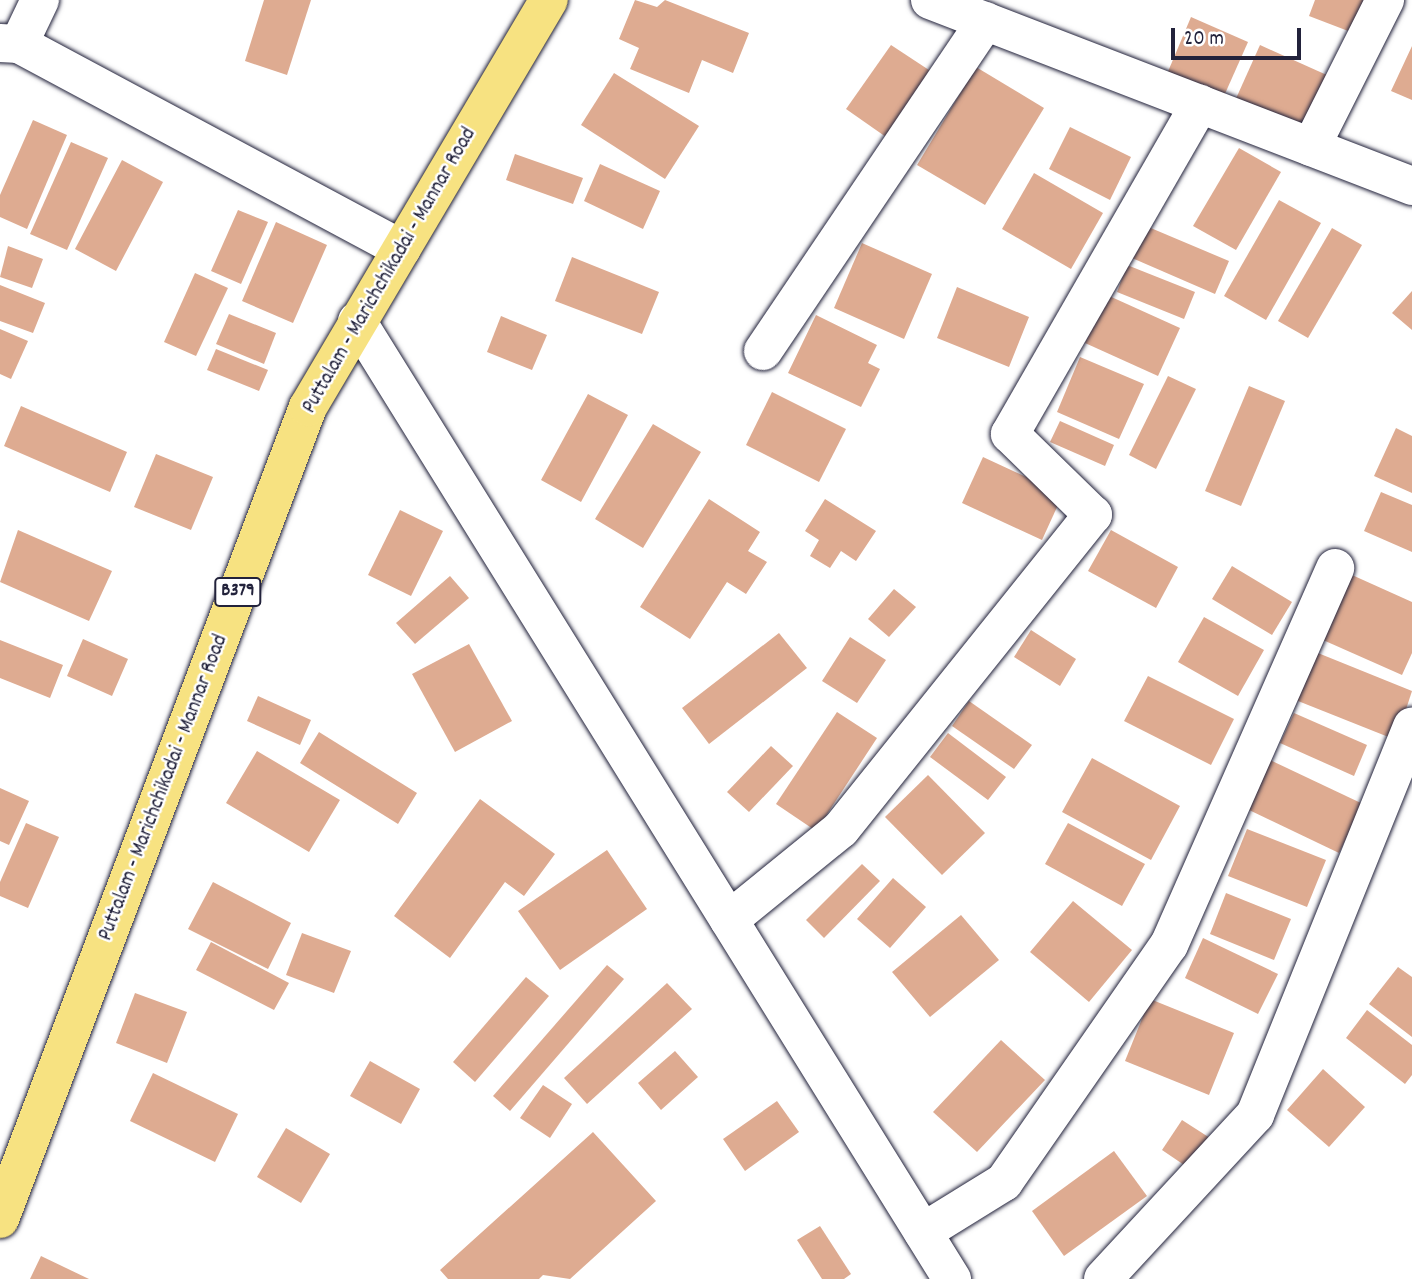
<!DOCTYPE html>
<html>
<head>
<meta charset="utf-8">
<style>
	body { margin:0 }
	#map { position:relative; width:1412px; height:1279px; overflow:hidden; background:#fff; font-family:Dekko,sans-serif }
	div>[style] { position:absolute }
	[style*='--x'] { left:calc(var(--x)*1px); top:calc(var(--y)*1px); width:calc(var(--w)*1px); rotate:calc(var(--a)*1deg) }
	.building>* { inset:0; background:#deab91 }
	.roads { filter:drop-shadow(0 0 2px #22223b) drop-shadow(0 0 2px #22223b) }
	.minor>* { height:38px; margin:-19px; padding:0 19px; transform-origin:19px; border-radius:19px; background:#fff }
	.major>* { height:38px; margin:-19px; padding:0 19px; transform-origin:19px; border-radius:19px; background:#f7e281 }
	span { translate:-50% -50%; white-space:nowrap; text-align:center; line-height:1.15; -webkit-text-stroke:5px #fff; paint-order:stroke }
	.shield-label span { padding:2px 5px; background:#fff; border:2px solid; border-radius:5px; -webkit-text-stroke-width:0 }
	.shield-label { font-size:19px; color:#22223b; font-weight:700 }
	.street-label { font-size:21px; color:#22223b }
	.scale { position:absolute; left:1171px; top:28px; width:130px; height:32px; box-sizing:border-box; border:4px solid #22223b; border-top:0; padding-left:9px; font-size:21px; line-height:24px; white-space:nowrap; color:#22223b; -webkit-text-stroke:5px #fff; paint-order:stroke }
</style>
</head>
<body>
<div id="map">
	<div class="building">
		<div style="clip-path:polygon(264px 0,311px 0,287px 75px,245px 61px)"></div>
		<div style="clip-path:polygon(635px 0,657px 7px,665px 0,749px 33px,733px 73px,702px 60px,689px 93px,630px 69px,639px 48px,619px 39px)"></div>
		<div style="clip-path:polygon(1315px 0,1369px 0,1356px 34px,1309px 16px)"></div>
		<div style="clip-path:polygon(1191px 17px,1248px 42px,1220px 105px,1164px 81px)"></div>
		<div style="clip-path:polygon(891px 45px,932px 72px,886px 137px,846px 109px)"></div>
		<div style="clip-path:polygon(1260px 45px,1329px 76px,1303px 134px,1234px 103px)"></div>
		<div style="clip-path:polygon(1412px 46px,1412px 100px,1391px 91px)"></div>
		<div style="clip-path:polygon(976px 67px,1044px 108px,985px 205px,917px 165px)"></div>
		<div style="clip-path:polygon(614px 73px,699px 126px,665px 179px,581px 125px)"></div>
		<div style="clip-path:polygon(33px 120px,67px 135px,27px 229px,0 217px,0 195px)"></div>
		<div style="clip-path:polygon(1070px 127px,1131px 157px,1110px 200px,1049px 169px)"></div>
		<div style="clip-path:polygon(71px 142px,108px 158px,67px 250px,30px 234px)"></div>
		<div style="clip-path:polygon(1239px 148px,1281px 172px,1236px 250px,1193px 226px)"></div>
		<div style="clip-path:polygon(515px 154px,583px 178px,573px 204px,506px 180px)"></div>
		<div style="clip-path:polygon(122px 160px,163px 182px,116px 271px,75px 249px)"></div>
		<div style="clip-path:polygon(600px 164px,660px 191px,643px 229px,584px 201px)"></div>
		<div style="clip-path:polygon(1034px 173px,1103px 213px,1071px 269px,1002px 229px)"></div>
		<div style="clip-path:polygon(1279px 200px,1321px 223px,1266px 320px,1224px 296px)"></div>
		<div style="clip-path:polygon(238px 210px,268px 222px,241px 284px,211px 271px)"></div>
		<div style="clip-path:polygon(276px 222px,327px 245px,293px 323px,242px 301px)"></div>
		<div style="clip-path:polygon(1146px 226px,1229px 261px,1215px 294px,1132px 258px)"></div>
		<div style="clip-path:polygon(1332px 228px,1362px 245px,1308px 338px,1278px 321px)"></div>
		<div style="clip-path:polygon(862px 243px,932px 274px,904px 339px,834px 308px)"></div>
		<div style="clip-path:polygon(8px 246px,43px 259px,32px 288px,0 277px)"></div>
		<div style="clip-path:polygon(572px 257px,659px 292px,642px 334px,555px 301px)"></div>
		<div style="clip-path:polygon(1127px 265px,1195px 292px,1184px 319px,1117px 292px)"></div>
		<div style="clip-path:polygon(195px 273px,228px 288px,196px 356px,164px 342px)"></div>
		<div style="clip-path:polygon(0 285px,45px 303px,33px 333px,0 321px)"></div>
		<div style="clip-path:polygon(957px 287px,1029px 317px,1009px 367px,937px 338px)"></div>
		<div style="clip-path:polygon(1412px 291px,1412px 330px,1392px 313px)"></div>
		<div style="clip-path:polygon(1107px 295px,1180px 328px,1158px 376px,1085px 343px)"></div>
		<div style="clip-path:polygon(229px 314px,276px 333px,264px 364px,216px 344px)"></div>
		<div style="clip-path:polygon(816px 315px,877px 345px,868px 363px,880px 369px,861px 407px,788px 373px)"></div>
		<div style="clip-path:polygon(501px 316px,547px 335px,532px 370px,487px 352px)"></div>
		<div style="clip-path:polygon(0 329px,28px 341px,11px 379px,0 374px)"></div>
		<div style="clip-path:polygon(216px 349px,268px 370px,259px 391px,207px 370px)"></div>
		<div style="clip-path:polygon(1080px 357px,1144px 384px,1119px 439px,1057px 412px)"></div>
		<div style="clip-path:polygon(1168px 376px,1196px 389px,1156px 469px,1129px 455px)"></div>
		<div style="clip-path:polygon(1249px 386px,1285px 401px,1241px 506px,1205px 491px)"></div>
		<div style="clip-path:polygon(772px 392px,846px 429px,819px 482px,746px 445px)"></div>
		<div style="clip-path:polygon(588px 394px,628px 415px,581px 502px,541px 480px)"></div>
		<div style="clip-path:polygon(21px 406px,127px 452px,110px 492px,4px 446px)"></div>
		<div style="clip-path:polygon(1060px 421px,1114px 445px,1105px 466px,1050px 442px)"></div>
		<div style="clip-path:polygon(653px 424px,701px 452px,643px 548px,595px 519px)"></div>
		<div style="clip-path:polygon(1396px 428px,1412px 436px,1412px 493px,1374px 476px)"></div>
		<div style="clip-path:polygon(156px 454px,213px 477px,191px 530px,134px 507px)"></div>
		<div style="clip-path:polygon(983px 457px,1063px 494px,1042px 540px,962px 503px)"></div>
		<div style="clip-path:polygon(1381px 492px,1412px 505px,1412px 552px,1364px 531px)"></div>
		<div style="clip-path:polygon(709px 499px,760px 532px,748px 551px,767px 562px,746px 594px,727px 582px,690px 639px,640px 607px)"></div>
		<div style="clip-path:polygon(825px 499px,876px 531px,856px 561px,841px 551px,830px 568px,810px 556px,819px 540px,805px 531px)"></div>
		<div style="clip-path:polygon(400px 510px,443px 531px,411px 596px,368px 575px)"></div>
		<div style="clip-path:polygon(18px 530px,112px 571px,89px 621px,0 582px)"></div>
		<div style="clip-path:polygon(1111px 530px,1178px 567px,1156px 608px,1088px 571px)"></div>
		<div style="clip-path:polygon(1232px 566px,1292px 602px,1272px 635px,1212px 599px)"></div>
		<div style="clip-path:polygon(1352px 575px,1412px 602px,1412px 653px,1402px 675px,1323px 640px)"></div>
		<div style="clip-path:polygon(450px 576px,469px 598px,415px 644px,396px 623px)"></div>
		<div style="clip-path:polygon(894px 589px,916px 607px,889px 637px,868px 619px)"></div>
		<div style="clip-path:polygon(1204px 617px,1264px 650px,1238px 696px,1178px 662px)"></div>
		<div style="clip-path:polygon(1031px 630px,1076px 659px,1060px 686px,1014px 657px)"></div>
		<div style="clip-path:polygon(779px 633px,807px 668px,709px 744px,682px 708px)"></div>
		<div style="clip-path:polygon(850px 637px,886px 660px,857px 703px,822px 681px)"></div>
		<div style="clip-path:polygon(83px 639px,128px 659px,112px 696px,67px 676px)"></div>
		<div style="clip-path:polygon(0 640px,63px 665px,50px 698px,0 678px)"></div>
		<div style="clip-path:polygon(469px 644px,512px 721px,455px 752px,412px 674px)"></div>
		<div style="clip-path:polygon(1313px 651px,1412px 691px,1396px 740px,1293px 699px)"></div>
		<div style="clip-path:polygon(1148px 676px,1234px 719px,1211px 765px,1124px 721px)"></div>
		<div style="clip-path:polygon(258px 696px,311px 720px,300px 745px,247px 721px)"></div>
		<div style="clip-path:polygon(969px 701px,1032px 745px,1014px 769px,952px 726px)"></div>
		<div style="clip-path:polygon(837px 712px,877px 738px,816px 831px,776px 804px)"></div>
		<div style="clip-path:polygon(1294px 713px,1367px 745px,1354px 776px,1280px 743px)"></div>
		<div style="clip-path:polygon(319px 732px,417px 793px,398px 824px,300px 763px)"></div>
		<div style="clip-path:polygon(948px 733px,1006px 777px,988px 800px,930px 757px)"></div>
		<div style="clip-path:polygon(771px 746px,793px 766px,749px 812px,727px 792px)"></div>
		<div style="clip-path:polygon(257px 751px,340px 800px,309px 852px,226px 803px)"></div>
		<div style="clip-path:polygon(1092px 758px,1180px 806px,1151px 860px,1062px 812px)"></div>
		<div style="clip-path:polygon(1270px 760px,1363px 804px,1339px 853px,1247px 809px)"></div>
		<div style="clip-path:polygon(928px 775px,985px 833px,942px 875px,885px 817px)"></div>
		<div style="clip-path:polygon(0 788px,29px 801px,9px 845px,0 841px)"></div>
		<div style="clip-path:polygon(480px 799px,555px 854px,524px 896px,505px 882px,450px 958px,394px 916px)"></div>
		<div style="clip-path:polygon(26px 823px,59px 837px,28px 908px,0 896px,0 882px)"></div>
		<div style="clip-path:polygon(1068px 823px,1145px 864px,1122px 906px,1045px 864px)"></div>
		<div style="clip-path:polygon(1247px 829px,1326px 860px,1307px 907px,1228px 876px)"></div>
		<div style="clip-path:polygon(607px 850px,647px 909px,560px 970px,518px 911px)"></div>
		<div style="clip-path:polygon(862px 864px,880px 881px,824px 938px,806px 920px)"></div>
		<div style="clip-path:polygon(893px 878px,926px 907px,890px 948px,857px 919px)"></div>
		<div style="clip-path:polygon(213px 882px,291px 923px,268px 969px,188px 929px)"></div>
		<div style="clip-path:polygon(1226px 893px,1291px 919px,1274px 960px,1210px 934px)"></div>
		<div style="clip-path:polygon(1073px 901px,1132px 950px,1089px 1002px,1030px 952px)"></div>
		<div style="clip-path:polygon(961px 915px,999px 960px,930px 1017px,892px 972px)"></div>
		<div style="clip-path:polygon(302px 933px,351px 951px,334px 993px,286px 975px)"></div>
		<div style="clip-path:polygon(1203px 938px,1278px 974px,1258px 1014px,1185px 978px)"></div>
		<div style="clip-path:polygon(211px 942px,289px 983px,274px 1010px,196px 970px)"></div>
		<div style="clip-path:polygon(607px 965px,624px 979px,510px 1111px,493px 1096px)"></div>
		<div style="clip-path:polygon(1398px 967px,1412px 977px,1412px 1037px,1369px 1004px)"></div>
		<div style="clip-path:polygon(526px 977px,549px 996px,475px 1082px,453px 1062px)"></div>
		<div style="clip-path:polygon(667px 983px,692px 1009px,587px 1104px,564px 1078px)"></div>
		<div style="clip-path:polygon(135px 993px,187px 1012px,167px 1063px,116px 1043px)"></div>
		<div style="clip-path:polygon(1150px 999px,1234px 1033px,1209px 1095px,1125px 1061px)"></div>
		<div style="clip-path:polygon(1367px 1010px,1412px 1045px,1412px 1075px,1405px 1084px,1346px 1038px)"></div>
		<div style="clip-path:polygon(1001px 1040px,1045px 1080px,977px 1152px,933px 1112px)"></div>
		<div style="clip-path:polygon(675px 1051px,698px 1077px,661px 1110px,638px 1083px)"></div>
		<div style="clip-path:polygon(370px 1061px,420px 1089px,401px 1124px,350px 1096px)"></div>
		<div style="clip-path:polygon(1323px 1069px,1365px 1107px,1329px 1147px,1287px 1110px)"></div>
		<div style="clip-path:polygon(153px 1073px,238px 1114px,215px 1162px,130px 1121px)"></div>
		<div style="clip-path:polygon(543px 1085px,572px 1104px,550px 1138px,520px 1118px)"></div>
		<div style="clip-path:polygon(777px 1101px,799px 1132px,745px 1171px,723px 1139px)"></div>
		<div style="clip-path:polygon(1182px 1120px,1210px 1138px,1190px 1169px,1162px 1150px)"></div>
		<div style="clip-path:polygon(286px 1128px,330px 1154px,301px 1203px,257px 1177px)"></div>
		<div style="clip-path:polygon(593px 1132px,656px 1201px,570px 1279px,543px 1275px,539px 1279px,448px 1279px,440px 1270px)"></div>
		<div style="clip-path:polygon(1114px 1151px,1147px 1196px,1064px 1256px,1032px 1211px)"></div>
		<div style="clip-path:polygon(820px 1226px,851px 1274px,844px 1279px,822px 1279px,797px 1240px)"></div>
		<div style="clip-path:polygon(41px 1256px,89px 1279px,30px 1279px)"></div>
	</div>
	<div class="roads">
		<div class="minor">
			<div style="--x:930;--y:0;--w:517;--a:21.1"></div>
			<div style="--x:0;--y:43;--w:19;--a:3"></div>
			<div style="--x:19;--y:44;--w:434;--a:28.2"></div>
			<div style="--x:19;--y:44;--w:49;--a:-64.5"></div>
			<div style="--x:1311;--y:147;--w:165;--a:-63.3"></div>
			<div style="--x:357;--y:321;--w:1128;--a:58.16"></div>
			<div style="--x:763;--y:351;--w:398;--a:-56"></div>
			<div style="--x:729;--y:920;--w:144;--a:-39.1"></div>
			<div style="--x:841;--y:829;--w:403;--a:-51.3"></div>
			<div style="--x:1093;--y:515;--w:116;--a:-135.7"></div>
			<div style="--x:1010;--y:434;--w:381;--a:-60.1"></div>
			<div style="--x:923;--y:1232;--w:95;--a:-31.7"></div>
			<div style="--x:1004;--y:1182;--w:289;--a:-55.2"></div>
			<div style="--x:1169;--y:945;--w:412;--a:-66.2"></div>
			<div style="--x:1103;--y:1279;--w:224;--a:-47.2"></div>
			<div style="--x:1255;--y:1115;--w:419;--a:-68"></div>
		</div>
		<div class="major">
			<div style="--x:0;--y:1219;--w:868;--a:-69.23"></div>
			<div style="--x:308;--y:407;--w:473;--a:-59.4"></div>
		</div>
	</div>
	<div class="shield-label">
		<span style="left:238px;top:592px">B379</span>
	</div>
	<div class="street-label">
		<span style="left:390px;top:271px;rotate:-60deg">Puttalam - Marichchikadai - Mannar Road</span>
		<span style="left:164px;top:788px;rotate:-69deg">Puttalam - Marichchikadai - Mannar Road</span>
	</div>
	<div class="scale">20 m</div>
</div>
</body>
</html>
